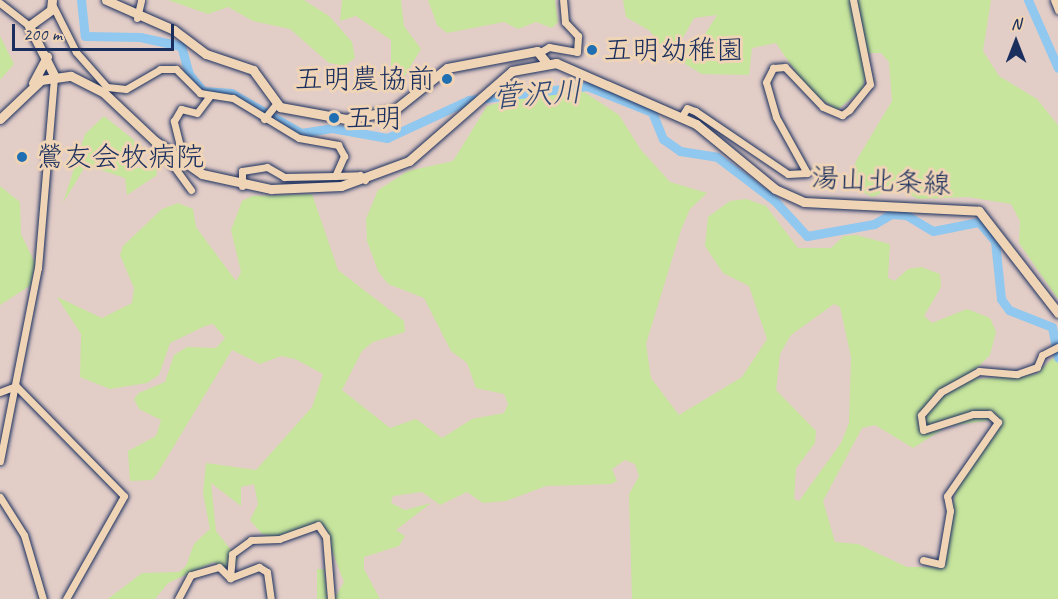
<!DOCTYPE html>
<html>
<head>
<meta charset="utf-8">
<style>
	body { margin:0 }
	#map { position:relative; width:1058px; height:599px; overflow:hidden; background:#e3cdc7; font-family:Caveat,"Klee One",sans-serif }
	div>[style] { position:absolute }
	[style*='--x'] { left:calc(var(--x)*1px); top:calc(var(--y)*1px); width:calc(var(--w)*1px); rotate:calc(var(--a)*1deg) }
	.green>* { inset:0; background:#c7e59c }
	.river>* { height:9px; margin:-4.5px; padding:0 4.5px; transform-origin:4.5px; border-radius:4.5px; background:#91c8ef }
	.roads { filter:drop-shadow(0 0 2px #1b2f5e) drop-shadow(0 0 2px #1b2f5e) }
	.minor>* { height:7px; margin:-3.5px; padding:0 3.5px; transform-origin:3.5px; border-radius:3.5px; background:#efd4b6 }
	.major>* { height:9px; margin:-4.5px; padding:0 4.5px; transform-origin:4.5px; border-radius:4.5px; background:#efd4b6 }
	.dots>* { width:16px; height:16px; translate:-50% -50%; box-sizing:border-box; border:3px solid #efd4b6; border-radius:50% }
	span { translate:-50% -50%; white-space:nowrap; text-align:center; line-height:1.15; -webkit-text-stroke:6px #efd4b6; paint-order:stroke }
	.poi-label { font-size:28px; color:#1b2f5e }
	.left { translate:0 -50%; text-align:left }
	.right { translate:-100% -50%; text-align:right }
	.street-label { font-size:28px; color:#1b2f5e }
	.water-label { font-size:30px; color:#2d4674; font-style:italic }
	.north { position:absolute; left:986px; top:12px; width:60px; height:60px; -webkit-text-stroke:4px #efd4b6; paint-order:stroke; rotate:0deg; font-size:16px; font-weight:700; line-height:24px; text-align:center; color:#1b2f5e }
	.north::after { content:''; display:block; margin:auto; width:21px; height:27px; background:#1b2f5e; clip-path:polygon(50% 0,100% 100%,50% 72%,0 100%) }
	.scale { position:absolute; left:12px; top:24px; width:162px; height:27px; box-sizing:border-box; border:3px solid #1b2f5e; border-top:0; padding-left:8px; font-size:18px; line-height:21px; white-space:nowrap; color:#1b2f5e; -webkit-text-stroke:4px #efd4b6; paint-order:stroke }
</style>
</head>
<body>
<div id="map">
	<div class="green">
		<div style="clip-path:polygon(168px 0,304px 0,329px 16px,352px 42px,355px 58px,344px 66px,329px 63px,290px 29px,253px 21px,228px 7px,208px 14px)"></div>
		<div style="clip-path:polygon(342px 0,401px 0,404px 26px,421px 49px,401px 82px,391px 75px,391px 40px,356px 16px,340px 21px)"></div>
		<div style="clip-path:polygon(428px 0,555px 0,558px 22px,552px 28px,536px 22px,518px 29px,504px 22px,447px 33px,437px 25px)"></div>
		<div style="clip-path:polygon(623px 0,991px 0,983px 51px,999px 76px,1037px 99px,1058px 125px,1058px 299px,1019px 243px,1020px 221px,1011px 204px,968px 197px,918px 199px,897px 187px,872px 197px,850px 185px,856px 161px,892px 101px,889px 62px,881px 53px,869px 53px,863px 89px,837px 110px,808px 90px,776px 43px,752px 48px,749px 75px,702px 74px,685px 64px,681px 53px,700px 42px,717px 15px,694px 18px,675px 52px,667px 54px,650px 31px,626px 17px)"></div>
		<div style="clip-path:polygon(0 36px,14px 64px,0 80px)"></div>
		<div style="clip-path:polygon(evenodd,584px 92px,619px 115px,641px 150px,670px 182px,707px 193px,690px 209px,681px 230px,646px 344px,651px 378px,679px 415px,742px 377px,767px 339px,749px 286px,723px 273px,705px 246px,708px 217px,730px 201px,746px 199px,766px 206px,798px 248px,831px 248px,844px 236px,856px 235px,890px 244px,888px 278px,895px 281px,908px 269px,921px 267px,940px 274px,941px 287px,924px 316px,932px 323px,967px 309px,990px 318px,996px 332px,990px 355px,974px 371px,979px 379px,1036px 374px,1053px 358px,1058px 363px,1058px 599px,632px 599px,629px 494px,639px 476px,635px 464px,625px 460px,612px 469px,617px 481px,611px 484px,546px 486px,506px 501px,483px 503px,467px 492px,440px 505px,422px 492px,393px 496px,391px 503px,405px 510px,431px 503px,396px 530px,405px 536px,399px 546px,364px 557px,364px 569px,380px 599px,334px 599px,344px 582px,323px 527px,275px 537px,262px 534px,250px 520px,258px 504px,254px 484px,241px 487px,241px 506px,211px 483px,216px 531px,238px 559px,233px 573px,214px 562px,168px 583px,155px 599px,108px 599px,142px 573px,179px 572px,186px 566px,194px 544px,210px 529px,203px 493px,206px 463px,256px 470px,312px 407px,323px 374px,295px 359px,281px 356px,260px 364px,232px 350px,157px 474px,152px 480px,130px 481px,128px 451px,156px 436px,161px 420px,139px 409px,134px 399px,139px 393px,165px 382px,174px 355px,187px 347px,216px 348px,225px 338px,213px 324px,205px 326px,170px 343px,159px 375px,147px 383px,110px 389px,80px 377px,81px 334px,57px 297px,102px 318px,132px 303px,134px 288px,120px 255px,123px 246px,162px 209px,178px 203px,193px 209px,196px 227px,236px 281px,241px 272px,231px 230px,242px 201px,252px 196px,312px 194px,338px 270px,404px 321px,405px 332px,373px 342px,362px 351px,342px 390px,390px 428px,416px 419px,442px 438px,472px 419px,504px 413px,508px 404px,504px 394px,476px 388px,467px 363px,451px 351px,424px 298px,388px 284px,378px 271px,367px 241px,366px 219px,378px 190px,408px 171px,453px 161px,487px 106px,530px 95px,584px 92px,834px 304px,840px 307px,851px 357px,849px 423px,841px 443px,799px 501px,794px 499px,796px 468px,815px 443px,816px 431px,776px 390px,780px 354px,791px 335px,834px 304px,584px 92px,994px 420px,999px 423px,956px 490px,941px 567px,907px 567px,858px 544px,835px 542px,823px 501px,862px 428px,875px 425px,913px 448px,948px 426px,994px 420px)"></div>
		<div style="clip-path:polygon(104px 116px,134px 140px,134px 168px,156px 168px,157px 175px,127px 195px,125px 178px,86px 165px,63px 203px,85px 134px)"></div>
		<div style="clip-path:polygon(0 186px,20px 202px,21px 234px,35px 263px,31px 285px,0 305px)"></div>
		<div style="clip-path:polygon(317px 569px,324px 569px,328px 599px,317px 599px)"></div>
	</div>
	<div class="river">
		<div style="--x:81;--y:0;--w:36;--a:84"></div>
		<div style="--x:85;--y:36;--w:55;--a:1"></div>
		<div style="--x:140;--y:37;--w:42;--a:12.4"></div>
		<div style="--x:181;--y:46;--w:29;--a:74"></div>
		<div style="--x:189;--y:74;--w:22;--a:51"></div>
		<div style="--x:203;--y:91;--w:28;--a:4"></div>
		<div style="--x:231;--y:93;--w:81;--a:29.7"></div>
		<div style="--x:301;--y:133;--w:31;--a:-9"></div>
		<div style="--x:332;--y:128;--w:56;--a:10.3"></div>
		<div style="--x:387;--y:138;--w:90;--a:-24.9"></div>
		<div style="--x:469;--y:100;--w:119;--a:-6.8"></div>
		<div style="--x:587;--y:86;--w:70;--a:21.8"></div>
		<div style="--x:652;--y:112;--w:29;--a:68"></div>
		<div style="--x:663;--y:139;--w:21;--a:35"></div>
		<div style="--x:680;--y:151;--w:37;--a:9"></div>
		<div style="--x:717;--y:157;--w:73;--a:37.2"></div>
		<div style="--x:775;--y:201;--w:47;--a:47.6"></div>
		<div style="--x:807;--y:236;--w:68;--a:-10.2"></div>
		<div style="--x:874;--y:224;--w:20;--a:-30"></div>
		<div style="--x:891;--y:214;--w:15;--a:4"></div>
		<div style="--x:906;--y:215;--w:31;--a:31"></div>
		<div style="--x:933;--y:231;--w:47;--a:-11.1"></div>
		<div style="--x:979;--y:222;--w:25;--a:50"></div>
		<div style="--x:995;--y:241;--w:58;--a:84.1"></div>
		<div style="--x:1001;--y:299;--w:14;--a:54"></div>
		<div style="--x:1009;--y:310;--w:46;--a:21.6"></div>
		<div style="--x:1052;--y:327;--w:31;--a:79"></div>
		<div style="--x:1028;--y:0;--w:74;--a:66.2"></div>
	</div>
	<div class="roads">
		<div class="minor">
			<div style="--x:1054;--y:0;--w:11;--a:68"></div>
			<div style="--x:0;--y:3;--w:37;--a:38"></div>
			<div style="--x:53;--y:6;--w:51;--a:63.4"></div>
			<div style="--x:76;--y:52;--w:47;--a:48.5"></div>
			<div style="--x:107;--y:87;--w:19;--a:6"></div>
			<div style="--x:126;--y:89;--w:39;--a:-30"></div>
			<div style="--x:160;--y:69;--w:16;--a:0"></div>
			<div style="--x:176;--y:69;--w:34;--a:45"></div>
			<div style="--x:200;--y:93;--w:33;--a:9"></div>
			<div style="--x:233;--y:98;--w:77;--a:31.2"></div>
			<div style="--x:299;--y:138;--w:40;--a:10"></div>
			<div style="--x:338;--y:145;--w:13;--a:61"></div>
			<div style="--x:344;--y:156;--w:22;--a:114"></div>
			<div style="--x:335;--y:176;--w:25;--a:-2"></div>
			<div style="--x:360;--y:175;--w:7;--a:45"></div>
			<div style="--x:137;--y:18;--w:18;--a:-77"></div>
			<div style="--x:542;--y:51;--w:8;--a:-30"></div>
			<div style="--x:549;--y:47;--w:28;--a:10"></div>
			<div style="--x:577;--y:52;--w:16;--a:-86"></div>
			<div style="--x:578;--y:36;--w:19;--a:-133"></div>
			<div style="--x:565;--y:22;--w:22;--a:-95"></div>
			<div style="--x:682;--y:116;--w:9;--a:-58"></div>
			<div style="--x:687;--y:108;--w:9;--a:21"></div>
			<div style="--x:695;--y:111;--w:112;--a:34.1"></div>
			<div style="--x:788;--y:174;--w:19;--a:-3"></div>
			<div style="--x:807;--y:173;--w:64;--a:-119"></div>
			<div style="--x:776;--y:117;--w:36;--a:-106"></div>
			<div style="--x:766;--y:82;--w:16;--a:-63"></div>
			<div style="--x:773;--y:68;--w:12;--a:-5"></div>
			<div style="--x:785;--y:67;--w:55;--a:46.5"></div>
			<div style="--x:823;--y:107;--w:21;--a:23"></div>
			<div style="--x:842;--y:115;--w:9;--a:-36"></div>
			<div style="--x:849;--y:110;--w:33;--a:-51"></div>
			<div style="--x:870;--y:84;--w:86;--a:-101.4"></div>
			<div style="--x:264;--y:119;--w:19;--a:-51"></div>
			<div style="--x:242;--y:186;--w:15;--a:-90"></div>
			<div style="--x:242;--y:171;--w:25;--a:-9"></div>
			<div style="--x:267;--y:167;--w:20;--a:30"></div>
			<div style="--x:284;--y:177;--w:51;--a:-1.1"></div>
			<div style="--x:191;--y:190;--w:34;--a:-126"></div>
			<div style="--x:171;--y:162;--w:14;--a:-36"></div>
			<div style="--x:182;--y:154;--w:34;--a:-104"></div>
			<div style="--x:174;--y:121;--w:14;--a:-60"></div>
			<div style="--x:181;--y:109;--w:16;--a:14"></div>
			<div style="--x:197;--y:113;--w:21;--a:-53"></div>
			<div style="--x:16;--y:386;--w:154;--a:45.5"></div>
			<div style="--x:124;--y:496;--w:118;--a:119.4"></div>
			<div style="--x:0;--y:392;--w:17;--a:-21"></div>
			<div style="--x:0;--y:461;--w:197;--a:-78.9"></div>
			<div style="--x:38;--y:268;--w:193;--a:-85.2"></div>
			<div style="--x:0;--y:497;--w:45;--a:57.7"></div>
			<div style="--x:24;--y:535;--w:67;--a:73.5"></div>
			<div style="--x:923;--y:560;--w:18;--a:13"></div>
			<div style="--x:941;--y:564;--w:54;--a:-80.4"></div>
			<div style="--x:950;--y:511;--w:15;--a:-101"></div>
			<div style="--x:947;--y:496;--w:90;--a:-55.4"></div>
			<div style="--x:998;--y:422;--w:12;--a:-138"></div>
			<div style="--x:989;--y:414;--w:16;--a:180"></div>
			<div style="--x:973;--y:414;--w:52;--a:162.3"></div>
			<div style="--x:923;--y:430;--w:15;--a:-98"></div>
			<div style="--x:921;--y:415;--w:30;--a:-49"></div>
			<div style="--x:941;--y:392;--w:43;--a:-28.9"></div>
			<div style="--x:979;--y:371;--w:38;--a:5"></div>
			<div style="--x:1017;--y:374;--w:21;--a:-19"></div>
			<div style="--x:1037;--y:367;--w:13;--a:-67"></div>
			<div style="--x:1042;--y:355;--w:18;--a:-27"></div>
			<div style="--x:230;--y:578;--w:24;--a:-85"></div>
			<div style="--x:232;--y:554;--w:24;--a:-36"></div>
			<div style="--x:251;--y:540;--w:28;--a:-2"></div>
			<div style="--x:279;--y:539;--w:41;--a:-19.7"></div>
			<div style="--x:318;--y:525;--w:14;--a:56"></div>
			<div style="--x:326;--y:537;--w:62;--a:85.4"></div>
			<div style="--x:178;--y:599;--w:27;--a:-62"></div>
			<div style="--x:191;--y:575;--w:29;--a:-16"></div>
			<div style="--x:219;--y:567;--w:16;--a:45"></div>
			<div style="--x:230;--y:578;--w:31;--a:-21"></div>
			<div style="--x:259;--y:567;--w:9;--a:32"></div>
			<div style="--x:267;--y:572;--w:27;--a:82"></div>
		</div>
		<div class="major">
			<div style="--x:52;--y:0;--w:10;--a:96"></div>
			<div style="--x:51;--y:10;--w:27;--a:144"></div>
			<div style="--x:29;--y:26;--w:55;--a:63"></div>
			<div style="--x:106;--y:0;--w:74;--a:23.8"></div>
			<div style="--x:174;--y:30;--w:40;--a:37"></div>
			<div style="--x:206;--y:54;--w:50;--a:18.8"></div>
			<div style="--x:253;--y:70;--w:46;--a:53.9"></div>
			<div style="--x:280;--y:107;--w:67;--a:10.3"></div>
			<div style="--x:346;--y:119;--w:48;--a:-9.7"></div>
			<div style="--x:393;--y:111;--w:69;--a:-38.5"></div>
			<div style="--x:447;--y:68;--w:92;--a:-10.7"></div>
			<div style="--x:537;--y:51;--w:14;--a:51"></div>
			<div style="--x:33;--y:83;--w:30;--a:-62"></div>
			<div style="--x:0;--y:119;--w:57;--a:-43.6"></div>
			<div style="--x:41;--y:80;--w:30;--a:-8"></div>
			<div style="--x:71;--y:76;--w:36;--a:27"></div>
			<div style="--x:103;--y:92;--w:71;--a:43.3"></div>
			<div style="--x:155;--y:141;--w:57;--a:35.1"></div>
			<div style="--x:202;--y:174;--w:71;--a:12.3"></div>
			<div style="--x:271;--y:189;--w:70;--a:-2.5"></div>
			<div style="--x:341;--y:186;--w:72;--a:-20.2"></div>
			<div style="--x:409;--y:161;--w:137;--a:-41.1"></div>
			<div style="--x:512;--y:71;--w:45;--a:-10.3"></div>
			<div style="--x:556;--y:63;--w:153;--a:23.5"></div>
			<div style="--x:696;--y:124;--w:102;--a:39.4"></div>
			<div style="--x:775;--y:189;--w:32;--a:24"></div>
			<div style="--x:804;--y:202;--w:175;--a:2.9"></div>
			<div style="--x:979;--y:211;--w:129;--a:52.2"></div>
		</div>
	</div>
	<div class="dots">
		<div style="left:592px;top:50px;background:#1f6fb2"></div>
		<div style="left:447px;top:79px;background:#1f6fb2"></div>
		<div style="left:334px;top:118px;background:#1f6fb2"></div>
		<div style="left:22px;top:157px;background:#1f6fb2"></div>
	</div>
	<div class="poi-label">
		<span class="left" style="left:604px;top:50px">五明幼稚園</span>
		<span class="right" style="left:435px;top:79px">五明農協前</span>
		<span class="left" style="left:346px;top:118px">五明</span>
		<span class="left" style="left:36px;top:157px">鶯友会牧病院</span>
	</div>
	<div class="street-label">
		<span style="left:881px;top:181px;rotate:3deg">湯山北条線</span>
	</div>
	<div class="water-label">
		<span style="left:537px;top:94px;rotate:-4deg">菅沢川</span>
	</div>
	<div class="north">N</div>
	<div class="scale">200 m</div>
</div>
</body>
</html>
